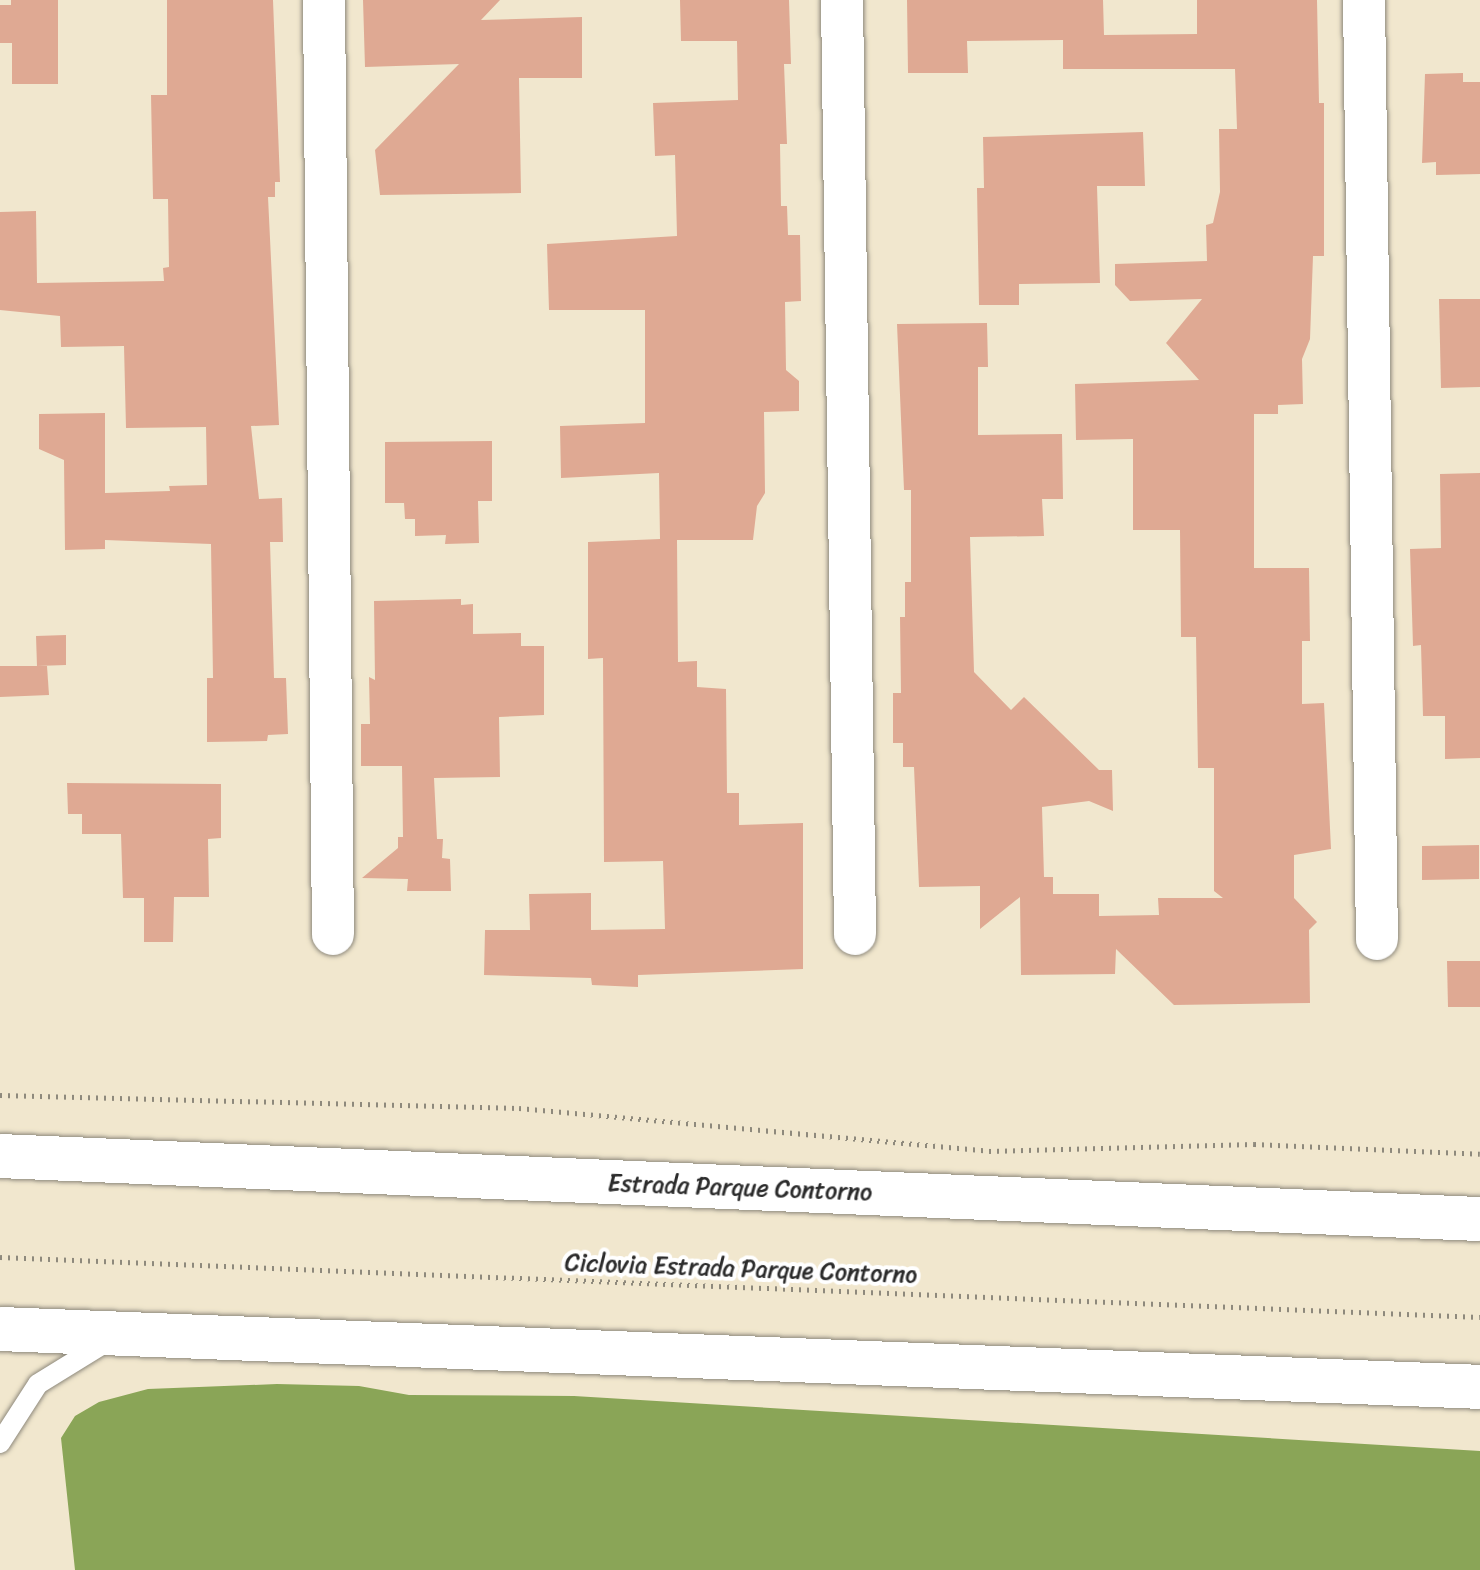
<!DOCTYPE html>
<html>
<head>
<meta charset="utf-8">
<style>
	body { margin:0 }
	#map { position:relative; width:1480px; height:1570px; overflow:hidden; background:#f1e7ce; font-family:Sriracha,sans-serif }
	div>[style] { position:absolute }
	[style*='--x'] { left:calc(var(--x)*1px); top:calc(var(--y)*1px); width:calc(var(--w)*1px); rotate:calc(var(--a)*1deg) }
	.forest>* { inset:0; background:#8aa557 }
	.building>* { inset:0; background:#dfa993 }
	.path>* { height:5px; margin-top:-2.5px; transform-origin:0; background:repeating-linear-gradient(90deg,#8e897c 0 2px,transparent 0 8px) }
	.roads { filter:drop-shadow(0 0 2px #8e897c) drop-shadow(0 0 2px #8e897c) }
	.service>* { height:20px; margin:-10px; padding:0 10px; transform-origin:10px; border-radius:10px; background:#fff }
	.minor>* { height:42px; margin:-21px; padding:0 21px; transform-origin:21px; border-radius:21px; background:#fff }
	.trunk>* { height:44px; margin:-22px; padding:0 22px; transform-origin:22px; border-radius:22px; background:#fff }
	span { translate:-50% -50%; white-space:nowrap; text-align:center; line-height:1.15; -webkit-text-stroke:8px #fff; paint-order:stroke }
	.street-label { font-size:24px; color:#2b2b2b }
</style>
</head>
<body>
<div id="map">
	<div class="forest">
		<div style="clip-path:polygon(277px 1384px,359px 1386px,409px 1395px,574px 1396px,1480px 1451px,1480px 1570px,75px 1570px,61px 1438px,75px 1416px,99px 1402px,148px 1389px)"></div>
	</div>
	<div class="building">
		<div style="clip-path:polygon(11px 0,58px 0,58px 84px,12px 84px,12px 43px,0 43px,0 5px,11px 5px)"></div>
		<div style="clip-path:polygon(167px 0,273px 0,280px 182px,275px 182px,275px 197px,268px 197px,279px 425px,251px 426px,259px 499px,282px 498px,283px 542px,270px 542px,274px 678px,286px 678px,288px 734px,268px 735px,267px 741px,207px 742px,207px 678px,213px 678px,211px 544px,105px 540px,105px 549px,65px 550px,64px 460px,39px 449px,39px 414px,105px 413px,105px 493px,170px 491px,169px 486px,207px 485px,206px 427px,126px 428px,124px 346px,61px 347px,60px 316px,0 310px,0 212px,36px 211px,37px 283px,164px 281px,163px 268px,169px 267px,168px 199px,153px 199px,151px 95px,167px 95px)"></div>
		<div style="clip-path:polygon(363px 0,500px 0,481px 20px,582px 17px,582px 78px,519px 78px,521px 193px,380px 195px,375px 150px,459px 64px,365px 67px)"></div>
		<div style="clip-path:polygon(680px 0,789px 0,791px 64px,784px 64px,787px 144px,780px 144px,781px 206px,787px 206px,788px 235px,800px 235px,801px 301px,785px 302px,786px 370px,799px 381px,799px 411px,764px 412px,765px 493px,757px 506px,753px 540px,677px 540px,678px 662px,697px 661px,697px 687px,726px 689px,727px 793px,739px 793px,739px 825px,803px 823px,803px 969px,638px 975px,638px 987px,592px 985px,591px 978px,484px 975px,485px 930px,530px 930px,529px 894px,591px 893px,591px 930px,665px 929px,663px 861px,604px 862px,603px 658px,588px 659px,588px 542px,660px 539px,659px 473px,561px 478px,560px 426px,645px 423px,645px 310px,549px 310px,547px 244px,677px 236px,675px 155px,655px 156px,653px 103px,738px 100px,737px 41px,681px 41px)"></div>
		<div style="clip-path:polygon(907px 0,1103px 0,1104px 35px,1197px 34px,1197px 0,1317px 0,1319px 103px,1324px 103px,1324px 256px,1313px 256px,1310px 339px,1302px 359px,1303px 404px,1278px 405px,1278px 414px,1254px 414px,1254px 568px,1309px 568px,1310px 641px,1302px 641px,1302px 704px,1324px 703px,1331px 849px,1294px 855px,1294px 898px,1317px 922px,1309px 930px,1310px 1003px,1174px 1005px,1116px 949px,1115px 974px,1021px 975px,1020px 897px,980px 929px,980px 886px,919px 887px,914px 767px,903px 767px,903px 743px,893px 743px,893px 693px,901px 693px,900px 617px,905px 617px,905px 582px,911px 582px,911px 490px,904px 490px,897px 324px,987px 323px,988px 367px,978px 367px,978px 435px,1062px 434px,1063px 499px,1042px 499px,1044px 536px,970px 537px,974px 672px,1011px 710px,1024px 697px,1099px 770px,1112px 770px,1113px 811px,1089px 801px,1042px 807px,1044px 877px,1053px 877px,1053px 894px,1099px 894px,1099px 916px,1159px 915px,1158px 898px,1223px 898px,1214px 891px,1214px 768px,1198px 768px,1196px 637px,1181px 637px,1180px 530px,1133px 530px,1133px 439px,1076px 440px,1075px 384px,1199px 380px,1166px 343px,1202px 299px,1130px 301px,1115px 285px,1115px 264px,1207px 261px,1206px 225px,1213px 223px,1220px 192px,1219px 129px,1237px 129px,1235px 69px,1063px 69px,1063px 40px,967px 41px,968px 73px,908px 73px)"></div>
		<div style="clip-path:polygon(1463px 73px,1463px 82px,1480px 82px,1480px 174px,1436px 175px,1436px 162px,1422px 163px,1425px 74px)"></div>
		<div style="clip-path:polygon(1143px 132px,1145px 186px,1097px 186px,1100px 283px,1019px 284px,1019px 305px,979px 305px,977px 188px,984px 188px,983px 137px)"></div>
		<div style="clip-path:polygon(1439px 299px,1480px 299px,1480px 387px,1441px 388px)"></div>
		<div style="clip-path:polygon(492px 441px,492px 501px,478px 501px,479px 543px,445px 544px,446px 535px,415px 536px,415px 519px,405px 519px,404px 503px,385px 503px,385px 442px)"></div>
		<div style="clip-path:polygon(1480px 473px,1480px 758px,1445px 759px,1445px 716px,1423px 716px,1421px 645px,1413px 646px,1410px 549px,1441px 548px,1440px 474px)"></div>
		<div style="clip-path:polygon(461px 599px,461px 605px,473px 604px,473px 634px,521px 633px,521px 646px,544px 646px,544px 715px,499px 717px,500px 777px,434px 778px,437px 839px,443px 839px,442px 858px,450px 859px,451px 891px,407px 891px,408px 879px,362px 878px,398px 848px,398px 837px,403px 837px,402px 766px,361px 766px,361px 724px,370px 724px,369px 677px,375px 680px,374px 601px)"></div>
		<div style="clip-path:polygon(66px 635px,66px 665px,37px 666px,36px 636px)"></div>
		<div style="clip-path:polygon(0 666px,47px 666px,49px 695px,0 697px)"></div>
		<div style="clip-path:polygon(67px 783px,221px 784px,221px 838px,208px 839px,209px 897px,174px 897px,173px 942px,144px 942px,144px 898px,123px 898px,121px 834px,82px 834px,82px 814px,68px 814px)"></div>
		<div style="clip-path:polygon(1479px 845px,1479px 879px,1422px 880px,1422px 846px)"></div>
		<div style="clip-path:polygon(1447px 961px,1480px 961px,1480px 1007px,1448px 1007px)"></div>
	</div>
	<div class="path">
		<div style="--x:0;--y:1095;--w:519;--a:1.43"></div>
		<div style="--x:519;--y:1108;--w:472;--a:5.2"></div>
		<div style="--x:989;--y:1151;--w:265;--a:-1.5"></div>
		<div style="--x:1254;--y:1144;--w:226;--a:2.5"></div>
		<div style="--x:0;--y:1257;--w:1481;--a:2.32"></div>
	</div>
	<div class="roads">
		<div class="service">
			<div style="--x:0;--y:1443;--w:70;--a:-57.2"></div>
			<div style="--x:38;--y:1384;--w:82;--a:-31.6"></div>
		</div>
		<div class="minor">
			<div style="--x:324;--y:0;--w:934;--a:89.45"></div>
			<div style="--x:842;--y:0;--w:934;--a:89.2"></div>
			<div style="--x:1364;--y:0;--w:939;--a:89.21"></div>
		</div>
		<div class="trunk">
			<div style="--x:0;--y:1156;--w:1481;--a:2.44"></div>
			<div style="--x:0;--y:1329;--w:1481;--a:2.24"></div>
		</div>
	</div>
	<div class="street-label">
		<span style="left:740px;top:1188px;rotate:2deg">Estrada Parque Contorno</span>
		<span style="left:741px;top:1269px;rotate:2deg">Ciclovia Estrada Parque Contorno</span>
	</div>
</div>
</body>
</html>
